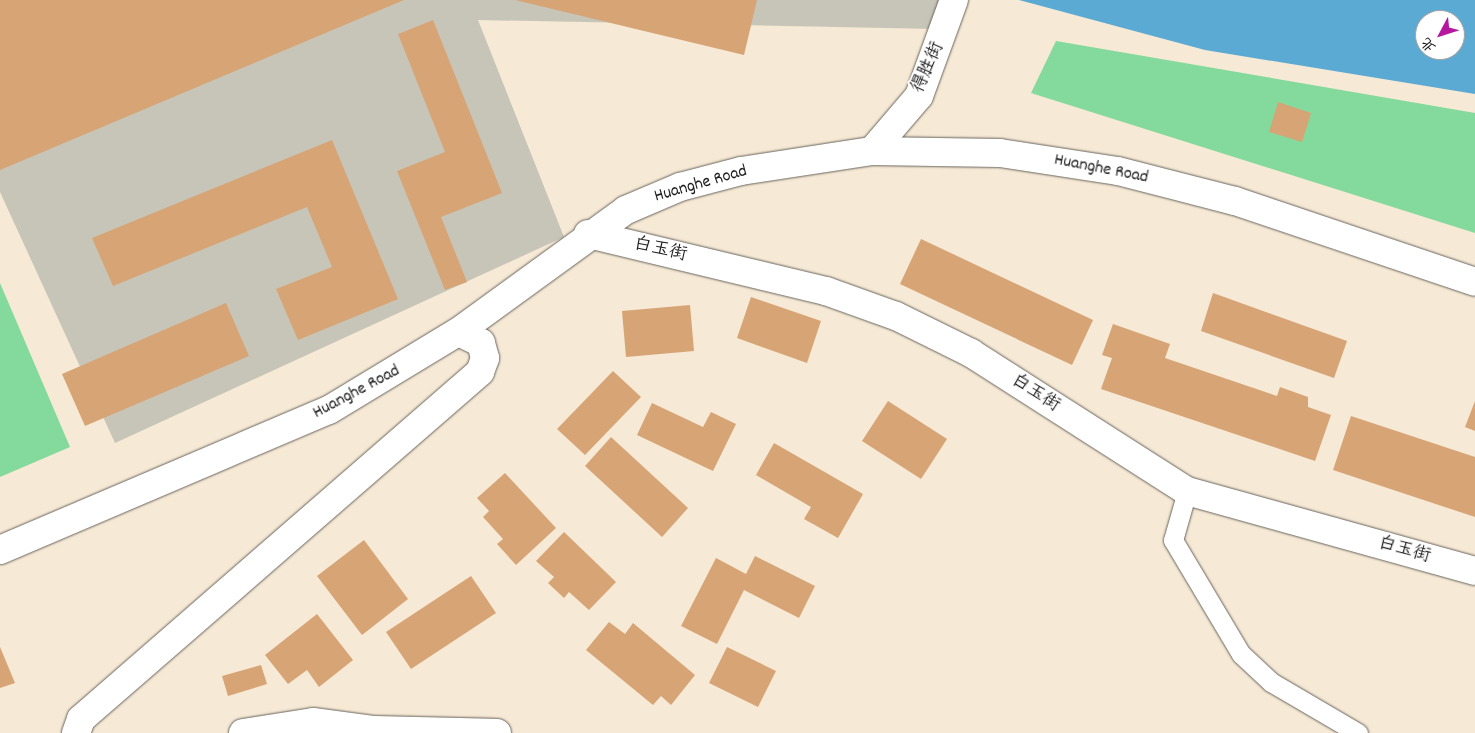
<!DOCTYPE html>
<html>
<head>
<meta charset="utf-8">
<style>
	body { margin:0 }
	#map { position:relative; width:1475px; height:733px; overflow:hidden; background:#f6e9d5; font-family:Dekko,"LXGW WenKai TC",sans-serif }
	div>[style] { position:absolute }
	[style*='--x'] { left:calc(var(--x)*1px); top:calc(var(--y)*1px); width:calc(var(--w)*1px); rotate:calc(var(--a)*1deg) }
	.industrial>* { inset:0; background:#c7c5b8 }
	.green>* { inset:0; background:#84d99c }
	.water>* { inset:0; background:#5aaad4 }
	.building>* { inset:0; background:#d7a476 }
	.roads { filter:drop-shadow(0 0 1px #68645d) drop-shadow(0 0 1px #68645d) }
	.service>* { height:19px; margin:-9.5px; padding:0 9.5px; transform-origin:9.5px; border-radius:9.5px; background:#fff }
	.minor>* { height:28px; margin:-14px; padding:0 14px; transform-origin:14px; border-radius:14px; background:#fff }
	.secondary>* { height:28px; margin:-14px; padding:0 14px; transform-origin:14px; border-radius:14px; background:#fff }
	span { translate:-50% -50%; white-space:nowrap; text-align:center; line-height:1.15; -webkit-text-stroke:4px #fff; paint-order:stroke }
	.street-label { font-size:18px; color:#1c1c1c }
	.north { position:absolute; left:1415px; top:10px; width:50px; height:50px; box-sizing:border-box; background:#fff; border:1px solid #a4a4a4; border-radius:50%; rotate:230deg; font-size:14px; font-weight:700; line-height:20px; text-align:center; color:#1c1c1c }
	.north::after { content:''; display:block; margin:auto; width:18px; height:22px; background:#b5179e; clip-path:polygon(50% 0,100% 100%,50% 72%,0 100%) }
</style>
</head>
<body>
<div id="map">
	<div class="industrial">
		<div style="clip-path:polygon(0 0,944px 0,936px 29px,478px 20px,564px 237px,115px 443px,0 192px)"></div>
	</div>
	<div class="green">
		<div style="clip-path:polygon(1056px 41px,1475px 113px,1475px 233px,1031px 93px)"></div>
		<div style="clip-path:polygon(0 283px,70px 447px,0 477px)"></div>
	</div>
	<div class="water">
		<div style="clip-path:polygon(evenodd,1019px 0,1475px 0,1475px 94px,1205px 50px,1019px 0,1425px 20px,1455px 20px,1455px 50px,1425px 50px,1425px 20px)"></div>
	</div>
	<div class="building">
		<div style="clip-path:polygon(0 0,404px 0,0 170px)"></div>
		<div style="clip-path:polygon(515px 0,757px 0,744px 55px)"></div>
		<div style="clip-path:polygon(433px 20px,502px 193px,441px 217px,467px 282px,445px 290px,397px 171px,445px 152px,398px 34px)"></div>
		<div style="clip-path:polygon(1278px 102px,1311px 113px,1302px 142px,1269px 132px)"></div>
		<div style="clip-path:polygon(332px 140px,398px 299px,298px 340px,276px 289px,332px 267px,307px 207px,113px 286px,92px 238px)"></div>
		<div style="clip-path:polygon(921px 239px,1093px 320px,1072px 365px,900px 284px)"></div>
		<div style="clip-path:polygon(1213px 293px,1347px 341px,1334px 378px,1201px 331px)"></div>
		<div style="clip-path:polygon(751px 297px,821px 321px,807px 363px,737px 338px)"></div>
		<div style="clip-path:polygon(226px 303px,249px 356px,85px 426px,62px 374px)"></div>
		<div style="clip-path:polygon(690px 305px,694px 351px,626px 357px,622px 311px)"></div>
		<div style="clip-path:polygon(1113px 324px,1170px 344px,1165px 358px,1277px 396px,1280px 387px,1308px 397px,1308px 407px,1331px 415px,1315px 461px,1101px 389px,1112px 358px,1102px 355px)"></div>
		<div style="clip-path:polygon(613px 371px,641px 397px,585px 455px,557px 429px)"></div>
		<div style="clip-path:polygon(888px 401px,947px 439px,921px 479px,862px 441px)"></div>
		<div style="clip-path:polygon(1475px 401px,1475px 431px,1465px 427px)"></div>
		<div style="clip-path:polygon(652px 403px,703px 427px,711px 412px,736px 424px,713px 471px,637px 435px)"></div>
		<div style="clip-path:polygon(1351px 416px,1475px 457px,1475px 517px,1333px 470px)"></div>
		<div style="clip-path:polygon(611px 437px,688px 508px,662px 537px,585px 466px)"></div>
		<div style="clip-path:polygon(774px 443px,863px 494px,838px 538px,804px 519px,811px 507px,756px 475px)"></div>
		<div style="clip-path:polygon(505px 473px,556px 528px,516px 565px,497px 544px,503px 539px,483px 517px,489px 511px,477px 498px)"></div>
		<div style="clip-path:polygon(564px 532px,616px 582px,589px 610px,569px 592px,564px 598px,548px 583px,554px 577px,536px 561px)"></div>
		<div style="clip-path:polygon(364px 540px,408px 599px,362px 635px,317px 576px)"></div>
		<div style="clip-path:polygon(755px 556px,815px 586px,799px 618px,744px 590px,717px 644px,681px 626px,716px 558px,746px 574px)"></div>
		<div style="clip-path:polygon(471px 576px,496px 613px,411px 669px,386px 632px)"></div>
		<div style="clip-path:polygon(317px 614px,353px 660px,319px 687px,307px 670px,288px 684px,265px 655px)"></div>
		<div style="clip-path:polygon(609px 622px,625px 634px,633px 623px,695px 675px,671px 705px,661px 696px,653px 705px,586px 650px)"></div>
		<div style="clip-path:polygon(0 647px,15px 683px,0 688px)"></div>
		<div style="clip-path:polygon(727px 647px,776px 671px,758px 707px,709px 683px)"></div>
		<div style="clip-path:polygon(261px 665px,267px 684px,228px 696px,222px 676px)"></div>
	</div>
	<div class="roads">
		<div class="service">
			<div style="--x:1187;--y:491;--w:51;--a:105.9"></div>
			<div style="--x:1173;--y:540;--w:133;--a:59.2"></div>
			<div style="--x:1241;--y:654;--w:41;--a:43"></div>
			<div style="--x:1271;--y:682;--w:101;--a:30.4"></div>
		</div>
		<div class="minor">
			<div style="--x:872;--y:151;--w:72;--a:-49.5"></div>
			<div style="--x:919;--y:96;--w:102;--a:-70"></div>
			<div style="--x:588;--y:234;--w:245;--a:13.5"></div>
			<div style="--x:826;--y:291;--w:74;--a:19.7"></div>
			<div style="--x:896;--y:316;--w:84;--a:26.3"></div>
			<div style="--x:971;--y:353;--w:256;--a:32.6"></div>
			<div style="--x:1187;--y:491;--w:299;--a:15.5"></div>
			<div style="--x:76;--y:733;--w:15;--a:-70"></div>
			<div style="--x:81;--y:719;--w:529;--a:-41.01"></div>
			<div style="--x:480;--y:372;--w:15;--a:-70"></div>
			<div style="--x:485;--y:358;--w:16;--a:-105"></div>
			<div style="--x:481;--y:343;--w:25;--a:-154"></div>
			<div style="--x:243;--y:733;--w:71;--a:-8.9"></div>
			<div style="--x:313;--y:722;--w:62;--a:7.5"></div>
			<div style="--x:374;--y:730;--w:123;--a:1.4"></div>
		</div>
		<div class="secondary">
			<div style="--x:0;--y:550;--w:358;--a:-23.1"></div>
			<div style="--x:329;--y:410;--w:151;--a:-31.2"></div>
			<div style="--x:458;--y:332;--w:208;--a:-36"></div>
			<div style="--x:626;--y:210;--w:59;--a:-23.1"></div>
			<div style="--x:680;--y:187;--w:63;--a:-14.7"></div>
			<div style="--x:741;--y:171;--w:133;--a:-8.7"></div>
			<div style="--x:872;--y:151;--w:128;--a:0.9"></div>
			<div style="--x:1000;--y:153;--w:119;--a:8.7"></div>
			<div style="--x:1118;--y:171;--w:121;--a:14.4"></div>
			<div style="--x:1235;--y:201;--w:253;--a:18.6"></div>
		</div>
	</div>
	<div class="street-label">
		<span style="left:929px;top:68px;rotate:-66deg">得胜街</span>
		<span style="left:1101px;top:170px;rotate:11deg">Huanghe Road</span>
		<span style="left:701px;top:185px;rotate:-16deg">Huanghe Road</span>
		<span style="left:660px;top:251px;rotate:13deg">白玉街</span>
		<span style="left:357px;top:393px;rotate:-28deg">Huanghe Road</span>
		<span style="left:1035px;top:394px;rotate:33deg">白玉街</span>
		<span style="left:1404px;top:551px;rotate:16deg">白玉街</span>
	</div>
	<div class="north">北</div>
</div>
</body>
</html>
